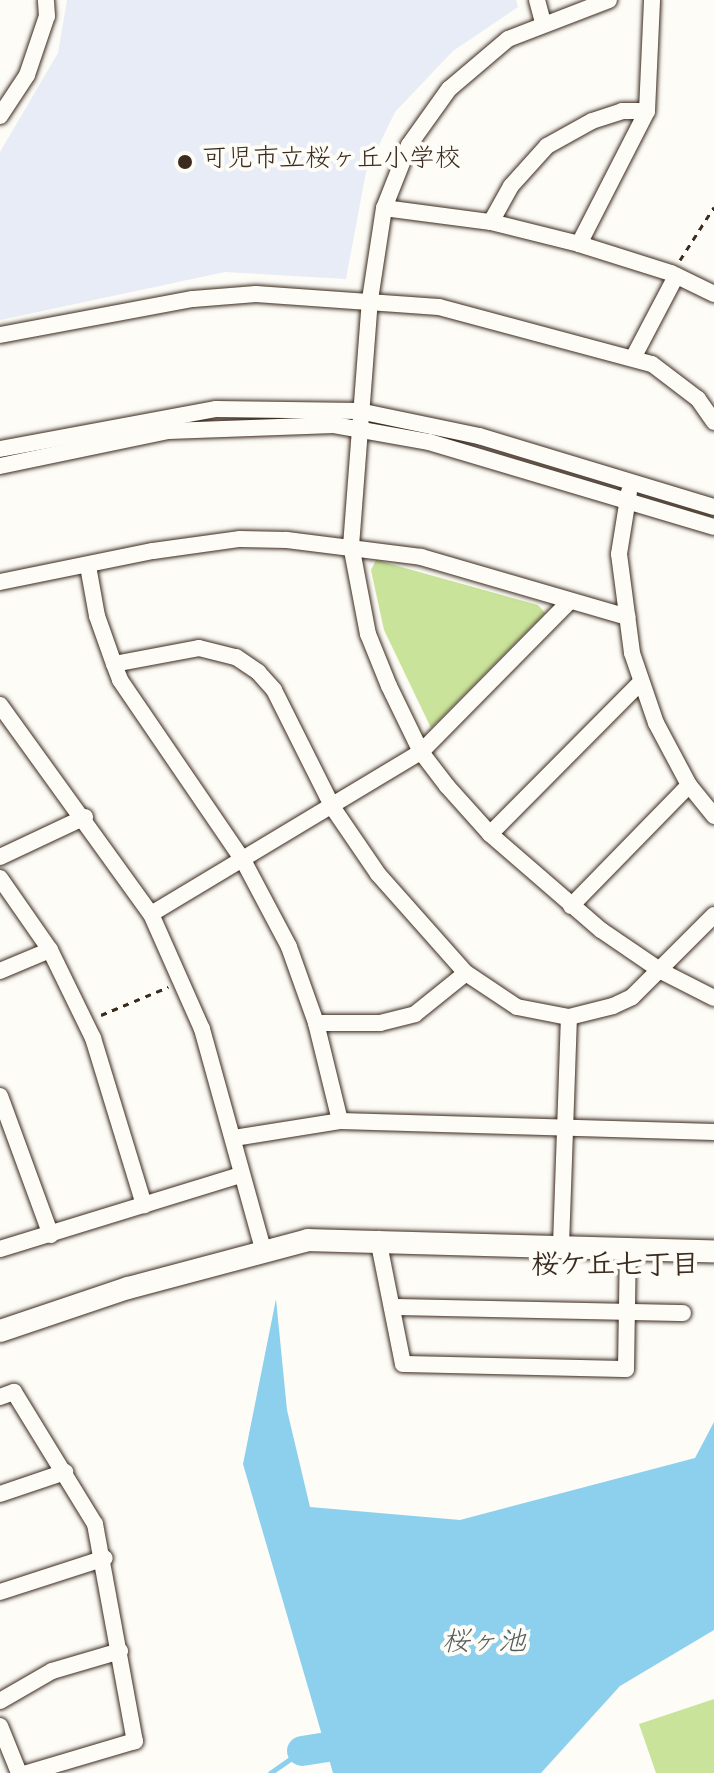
<!DOCTYPE html>
<html>
<head>
<meta charset="utf-8">
<style>
	body { margin:0 }
	#map { position:relative; width:714px; height:1773px; overflow:hidden; background:#fdfcf7; font-family:"Gochi Hand","Klee One",sans-serif }
	div>[style] { position:absolute }
	[style*='--x'] { left:calc(var(--x)*1px); top:calc(var(--y)*1px); width:calc(var(--w)*1px); rotate:calc(var(--a)*1deg) }
	.built>* { inset:0; background:#e8ecf7 }
	.green>* { inset:0; background:#c9e39a }
	.water>* { inset:0; background:#8cd0ee }
	.stream>* { height:5px; margin:-2.5px; padding:0 2.5px; transform-origin:2.5px; border-radius:2.5px; background:#8cd0ee }
	.river>* { height:30px; margin:-15px; padding:0 15px; transform-origin:15px; border-radius:15px; background:#8cd0ee }
	.path>* { height:3px; margin-top:-1.5px; transform-origin:0; background:repeating-linear-gradient(90deg,#3b2a1e 0 6px,transparent 0 12px) }
	.roads { filter:drop-shadow(0 0 2px #3b2a1e) drop-shadow(0 0 2px #3b2a1e) }
	.street>* { height:16px; margin:-8px; padding:0 8px; transform-origin:8px; border-radius:8px; background:#fdfcf7 }
	.secondary>* { height:22px; margin:-11px; padding:0 11px; transform-origin:11px; border-radius:11px; background:#fdfcf7 }
	.dots>* { width:22px; height:22px; translate:-50% -50%; box-sizing:border-box; border:4px solid #fdfcf7; border-radius:50% }
	span { translate:-50% -50%; white-space:nowrap; text-align:center; line-height:1.15; -webkit-text-stroke:8px #fdfcf7; paint-order:stroke }
	.poi-label { font-size:26px; color:#3b2a1e }
	.left { translate:0 -50%; text-align:left }
	.neighbourhood-label { font-size:28px; color:#3b2a1e; font-weight:700 }
	.water-label { font-size:28px; color:#535c5c; font-style:italic }
</style>
</head>
<body>
<div id="map">
	<div class="built">
		<div style="clip-path:polygon(67px 0,516px 0,518px 7px,453px 51px,395px 112px,366px 172px,346px 279px,225px 272px,0 320px,0 152px,58px 53px)"></div>
	</div>
	<div class="green">
		<div style="clip-path:polygon(376px 560px,538px 605px,545px 613px,431px 728px,384px 630px,371px 570px)"></div>
		<div style="clip-path:polygon(714px 1699px,714px 1773px,656px 1773px,639px 1724px)"></div>
	</div>
	<div class="water">
		<div style="clip-path:polygon(276px 1299px,287px 1410px,310px 1507px,460px 1520px,695px 1458px,714px 1422px,714px 1630px,620px 1686px,541px 1773px,333px 1773px,243px 1464px)"></div>
	</div>
	<div class="stream">
		<div style="--x:270;--y:1773;--w:39;--a:-35"></div>
	</div>
	<div class="river">
		<div style="--x:302;--y:1751;--w:65;--a:-8.9"></div>
	</div>
	<div class="path">
		<div style="--x:680;--y:260;--w:63;--a:-57.3"></div>
		<div style="--x:101;--y:1015;--w:73;--a:-22.7"></div>
	</div>
	<div class="roads">
		<div class="street">
			<div style="--x:537;--y:0;--w:23;--a:75"></div>
			<div style="--x:609;--y:0;--w:108;--a:158.9"></div>
			<div style="--x:508;--y:39;--w:77;--a:139.7"></div>
			<div style="--x:449;--y:89;--w:69;--a:125.5"></div>
			<div style="--x:409;--y:145;--w:68;--a:111.6"></div>
			<div style="--x:384;--y:208;--w:92;--a:98.7"></div>
			<div style="--x:370;--y:299;--w:247;--a:94.4"></div>
			<div style="--x:351;--y:545;--w:91;--a:79.2"></div>
			<div style="--x:368;--y:634;--w:56;--a:68"></div>
			<div style="--x:389;--y:686;--w:73;--a:64.1"></div>
			<div style="--x:421;--y:752;--w:43;--a:52.6"></div>
			<div style="--x:447;--y:786;--w:64;--a:48.1"></div>
			<div style="--x:490;--y:834;--w:147;--a:40.9"></div>
			<div style="--x:601;--y:930;--w:73;--a:34.3"></div>
			<div style="--x:661;--y:971;--w:59;--a:27"></div>
			<div style="--x:0;--y:116;--w:49;--a:-56.6"></div>
			<div style="--x:27;--y:75;--w:62;--a:-71.3"></div>
			<div style="--x:47;--y:16;--w:16;--a:-94"></div>
			<div style="--x:384;--y:208;--w:108;--a:7.5"></div>
			<div style="--x:491;--y:222;--w:91;--a:14"></div>
			<div style="--x:579;--y:244;--w:96;--a:17.5"></div>
			<div style="--x:671;--y:273;--w:48;--a:26"></div>
			<div style="--x:491;--y:222;--w:41;--a:-60.9"></div>
			<div style="--x:511;--y:186;--w:54;--a:-48"></div>
			<div style="--x:547;--y:146;--w:51;--a:-29.1"></div>
			<div style="--x:592;--y:121;--w:32;--a:-18"></div>
			<div style="--x:622;--y:111;--w:25;--a:0"></div>
			<div style="--x:579;--y:244;--w:149;--a:-62.9"></div>
			<div style="--x:647;--y:111;--w:111;--a:-87.4"></div>
			<div style="--x:0;--y:335;--w:196;--a:-10.6"></div>
			<div style="--x:193;--y:299;--w:63;--a:-4.5"></div>
			<div style="--x:256;--y:294;--w:183;--a:4.1"></div>
			<div style="--x:439;--y:307;--w:220;--a:15"></div>
			<div style="--x:652;--y:364;--w:58;--a:37.3"></div>
			<div style="--x:698;--y:399;--w:28;--a:55"></div>
			<div style="--x:633;--y:358;--w:93;--a:-62.3"></div>
			<div style="--x:0;--y:449;--w:220;--a:-10.5"></div>
			<div style="--x:216;--y:409;--w:143;--a:0.8"></div>
			<div style="--x:359;--y:411;--w:123;--a:11.8"></div>
			<div style="--x:479;--y:436;--w:245;--a:16.8"></div>
			<div style="--x:0;--y:466;--w:172;--a:-11.8"></div>
			<div style="--x:168;--y:431;--w:166;--a:-2.1"></div>
			<div style="--x:334;--y:425;--w:97;--a:10.1"></div>
			<div style="--x:429;--y:442;--w:297;--a:16.6"></div>
			<div style="--x:629;--y:492;--w:63;--a:99.2"></div>
			<div style="--x:619;--y:554;--w:100;--a:82.5"></div>
			<div style="--x:632;--y:653;--w:74;--a:71.1"></div>
			<div style="--x:656;--y:723;--w:70;--a:62"></div>
			<div style="--x:689;--y:785;--w:40;--a:51"></div>
			<div style="--x:88;--y:566;--w:51;--a:79.8"></div>
			<div style="--x:97;--y:616;--w:51;--a:70.5"></div>
			<div style="--x:114;--y:664;--w:86;--a:-10.7"></div>
			<div style="--x:199;--y:648;--w:38;--a:14"></div>
			<div style="--x:236;--y:657;--w:27;--a:34"></div>
			<div style="--x:258;--y:672;--w:24;--a:48"></div>
			<div style="--x:274;--y:690;--w:132;--a:63.4"></div>
			<div style="--x:333;--y:808;--w:80;--a:55.7"></div>
			<div style="--x:378;--y:874;--w:132;--a:48.4"></div>
			<div style="--x:466;--y:973;--w:61;--a:33.7"></div>
			<div style="--x:517;--y:1007;--w:53;--a:10.9"></div>
			<div style="--x:569;--y:1017;--w:45;--a:-14"></div>
			<div style="--x:613;--y:1006;--w:21;--a:-25"></div>
			<div style="--x:632;--y:997;--w:116;--a:-45"></div>
			<div style="--x:0;--y:582;--w:156;--a:-11.5"></div>
			<div style="--x:153;--y:551;--w:88;--a:-7.9"></div>
			<div style="--x:240;--y:539;--w:47;--a:1.2"></div>
			<div style="--x:287;--y:540;--w:135;--a:7.2"></div>
			<div style="--x:421;--y:557;--w:215;--a:16.2"></div>
			<div style="--x:114;--y:664;--w:17;--a:69"></div>
			<div style="--x:120;--y:680;--w:218;--a:55.7"></div>
			<div style="--x:243;--y:860;--w:98;--a:62.1"></div>
			<div style="--x:289;--y:947;--w:81;--a:70.4"></div>
			<div style="--x:316;--y:1023;--w:101;--a:76.2"></div>
			<div style="--x:0;--y:705;--w:258;--a:54.2"></div>
			<div style="--x:151;--y:914;--w:126;--a:66.1"></div>
			<div style="--x:202;--y:1029;--w:228;--a:74.5"></div>
			<div style="--x:490;--y:834;--w:214;--a:-45.2"></div>
			<div style="--x:0;--y:857;--w:94;--a:-25.2"></div>
			<div style="--x:0;--y:878;--w:88;--a:55.2"></div>
			<div style="--x:50;--y:950;--w:54;--a:157.2"></div>
			<div style="--x:571;--y:906;--w:169;--a:-45.7"></div>
			<div style="--x:151;--y:914;--w:315;--a:-31"></div>
			<div style="--x:421;--y:752;--w:211;--a:-45.4"></div>
			<div style="--x:50;--y:950;--w:98;--a:64"></div>
			<div style="--x:93;--y:1038;--w:175;--a:73"></div>
			<div style="--x:316;--y:1023;--w:64;--a:0"></div>
			<div style="--x:380;--y:1023;--w:36;--a:-14"></div>
			<div style="--x:415;--y:1014;--w:65;--a:-38.8"></div>
			<div style="--x:0;--y:1096;--w:148;--a:69.9"></div>
			<div style="--x:234;--y:1138;--w:107;--a:-9.1"></div>
			<div style="--x:340;--y:1121;--w:374;--a:1.7"></div>
			<div style="--x:378;--y:1239;--w:127;--a:78.7"></div>
			<div style="--x:403;--y:1364;--w:223;--a:1.3"></div>
			<div style="--x:626;--y:1369;--w:123;--a:-89.1"></div>
			<div style="--x:561;--y:1245;--w:228;--a:-88"></div>
			<div style="--x:0;--y:1249;--w:252;--a:-17.1"></div>
			<div style="--x:393;--y:1307;--w:290;--a:1.2"></div>
			<div style="--x:0;--y:1397;--w:15;--a:-20"></div>
			<div style="--x:14;--y:1392;--w:155;--a:58.5"></div>
			<div style="--x:95;--y:1524;--w:221;--a:79.6"></div>
			<div style="--x:135;--y:1741;--w:113;--a:163.5"></div>
			<div style="--x:0;--y:1494;--w:69;--a:-18.7"></div>
			<div style="--x:0;--y:1592;--w:110;--a:-17.9"></div>
			<div style="--x:0;--y:1701;--w:60;--a:-30"></div>
			<div style="--x:52;--y:1671;--w:71;--a:-16.4"></div>
			<div style="--x:0;--y:1726;--w:51;--a:68"></div>
		</div>
		<div class="secondary">
			<div style="--x:0;--y:1331;--w:135;--a:-18.6"></div>
			<div style="--x:128;--y:1288;--w:186;--a:-14.9"></div>
			<div style="--x:308;--y:1240;--w:406;--a:1.6"></div>
		</div>
	</div>
	<div class="dots">
		<div style="left:185px;top:162px;background:#3b2a1e"></div>
	</div>
	<div class="poi-label">
		<span class="left" style="left:201px;top:162px">可児市立桜ヶ丘小学校</span>
	</div>
	<div class="neighbourhood-label">
		<span style="left:615px;top:1268px">桜ケ丘七丁目</span>
	</div>
	<div class="water-label">
		<span style="left:484px;top:1645px">桜ヶ池</span>
	</div>
</div>
</body>
</html>
